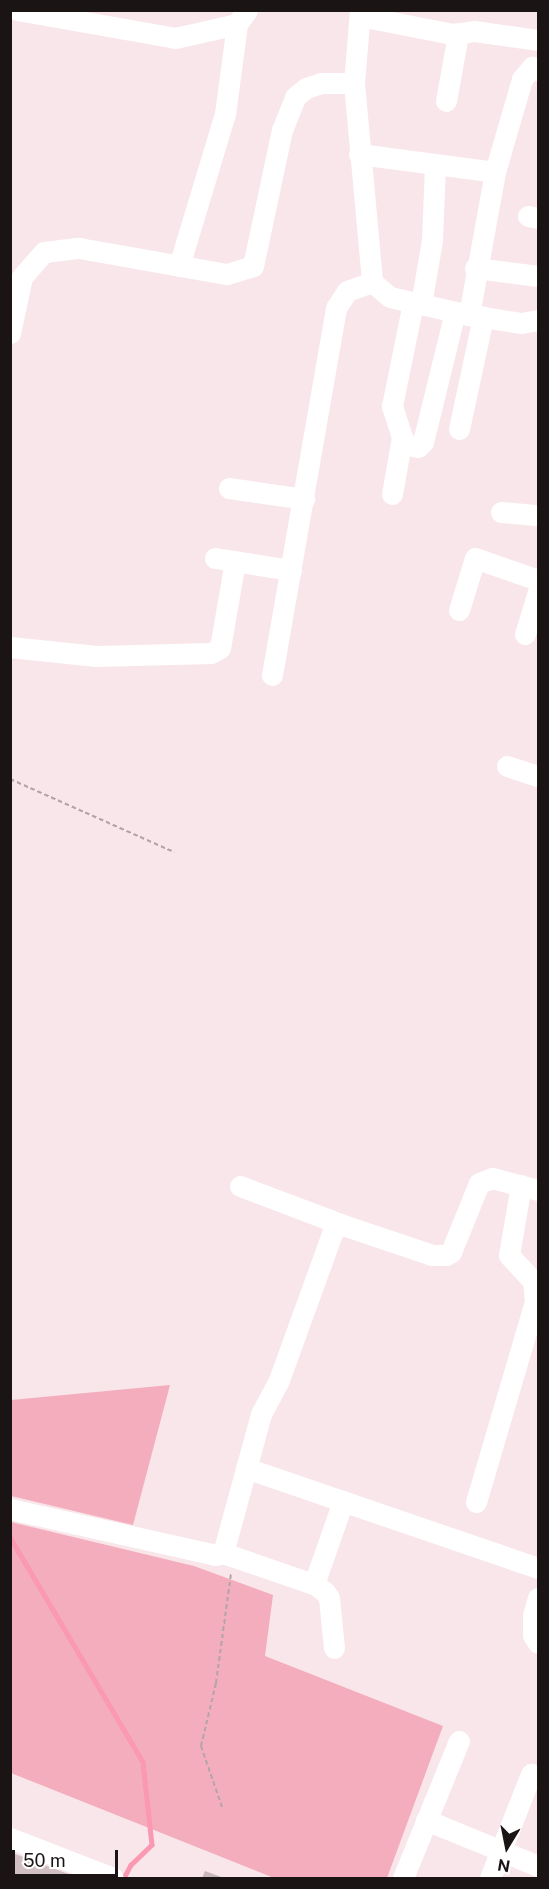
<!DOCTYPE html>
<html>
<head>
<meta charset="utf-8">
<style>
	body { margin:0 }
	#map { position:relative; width:549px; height:1889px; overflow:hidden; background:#f9e6ea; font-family:"Public Sans",sans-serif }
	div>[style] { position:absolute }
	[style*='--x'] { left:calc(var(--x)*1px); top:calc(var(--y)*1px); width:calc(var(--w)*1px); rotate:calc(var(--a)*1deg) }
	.green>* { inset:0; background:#f4adbd }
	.shadow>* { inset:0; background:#0003 }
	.stream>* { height:4.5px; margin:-2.25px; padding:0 2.25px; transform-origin:2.25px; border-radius:2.25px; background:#fa99b1 }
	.building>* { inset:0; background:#d1bfc3 }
	.path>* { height:2px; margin-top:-1px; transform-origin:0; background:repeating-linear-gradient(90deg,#b3a4a7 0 4.5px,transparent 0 7.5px) }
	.minor>* { height:21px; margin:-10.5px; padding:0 10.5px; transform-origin:10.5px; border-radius:10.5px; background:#fff }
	span { translate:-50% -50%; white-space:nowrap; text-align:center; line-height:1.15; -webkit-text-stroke:5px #fff; paint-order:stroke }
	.frame { position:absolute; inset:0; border:12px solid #1a1415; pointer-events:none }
	.north { position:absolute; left:477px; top:1817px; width:60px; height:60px; -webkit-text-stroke:4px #fff; paint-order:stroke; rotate:190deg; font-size:16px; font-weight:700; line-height:24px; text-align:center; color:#1a1415 }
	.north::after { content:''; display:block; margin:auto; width:21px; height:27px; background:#1a1415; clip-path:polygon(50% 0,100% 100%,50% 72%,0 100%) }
	.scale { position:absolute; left:12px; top:1850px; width:106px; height:27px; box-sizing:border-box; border:3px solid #1a1415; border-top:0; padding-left:8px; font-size:18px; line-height:21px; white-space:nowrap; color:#1a1415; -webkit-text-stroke:4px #fff; paint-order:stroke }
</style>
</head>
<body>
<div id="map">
	<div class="green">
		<div style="clip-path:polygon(170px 1385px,133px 1525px,11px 1496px,11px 1400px)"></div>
		<div style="clip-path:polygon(11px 1522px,194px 1566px,273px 1595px,265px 1656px,443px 1726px,387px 1878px,274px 1878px,11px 1773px)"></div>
	</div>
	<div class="shadow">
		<div style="clip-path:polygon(10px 1853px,68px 1876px,71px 1878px,10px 1878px)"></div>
		<div style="clip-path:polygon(205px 1871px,224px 1878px,202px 1878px)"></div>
	</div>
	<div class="stream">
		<div style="--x:10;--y:1537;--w:261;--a:59.4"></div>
		<div style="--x:143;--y:1762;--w:83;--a:83.8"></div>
		<div style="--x:152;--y:1845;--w:29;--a:136"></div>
		<div style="--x:131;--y:1865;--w:15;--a:118"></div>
	</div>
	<div class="building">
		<div style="clip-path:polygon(10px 1852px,79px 1878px,10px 1878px)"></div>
	</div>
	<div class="path">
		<div style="--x:10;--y:779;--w:180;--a:24"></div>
		<div style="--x:222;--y:1807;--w:65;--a:-109"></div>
		<div style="--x:201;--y:1746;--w:65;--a:-76.6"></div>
		<div style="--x:216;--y:1683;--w:110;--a:-82.2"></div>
	</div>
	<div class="minor">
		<div style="--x:17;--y:10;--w:160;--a:10"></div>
		<div style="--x:175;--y:38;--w:64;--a:-12.7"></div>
		<div style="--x:237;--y:24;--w:17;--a:-54"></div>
		<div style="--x:360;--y:10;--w:73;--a:94.7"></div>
		<div style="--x:354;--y:83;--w:200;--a:84.8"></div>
		<div style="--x:372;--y:282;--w:23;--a:40"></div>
		<div style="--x:390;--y:297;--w:81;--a:12.8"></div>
		<div style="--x:469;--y:315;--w:53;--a:8.7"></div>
		<div style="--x:521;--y:323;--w:17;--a:-10"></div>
		<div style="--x:360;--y:16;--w:95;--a:11"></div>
		<div style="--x:453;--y:34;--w:21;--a:-8"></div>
		<div style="--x:474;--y:31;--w:65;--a:8"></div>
		<div style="--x:446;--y:101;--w:68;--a:-79.8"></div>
		<div style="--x:359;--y:154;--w:137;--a:7.5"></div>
		<div style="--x:528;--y:216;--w:10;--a:11"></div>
		<div style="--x:179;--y:266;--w:159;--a:-73.2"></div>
		<div style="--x:225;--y:114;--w:91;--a:-82.4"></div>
		<div style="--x:475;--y:268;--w:64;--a:7.2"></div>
		<div style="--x:421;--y:304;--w:65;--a:-80.2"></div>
		<div style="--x:432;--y:240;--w:76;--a:-87.7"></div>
		<div style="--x:469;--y:315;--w:145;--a:-79.7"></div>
		<div style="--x:495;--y:172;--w:97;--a:-73.8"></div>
		<div style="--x:522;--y:79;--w:16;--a:-50"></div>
		<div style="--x:532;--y:67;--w:7;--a:27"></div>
		<div style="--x:10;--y:333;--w:57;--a:-77.9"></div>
		<div style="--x:22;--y:277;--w:33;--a:-49"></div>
		<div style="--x:44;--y:252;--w:35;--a:-7"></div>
		<div style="--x:79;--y:248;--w:150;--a:10"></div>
		<div style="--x:227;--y:274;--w:27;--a:-17"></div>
		<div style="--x:253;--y:266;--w:139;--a:-78"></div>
		<div style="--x:282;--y:130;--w:35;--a:-68"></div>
		<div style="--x:295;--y:97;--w:14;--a:-39"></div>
		<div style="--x:306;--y:88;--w:16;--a:-18"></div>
		<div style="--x:321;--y:83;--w:33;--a:0"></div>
		<div style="--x:459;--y:429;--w:115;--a:-77.9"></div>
		<div style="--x:402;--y:444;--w:16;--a:11"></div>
		<div style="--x:418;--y:447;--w:7;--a:-45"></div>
		<div style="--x:423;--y:442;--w:134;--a:-76.2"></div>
		<div style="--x:229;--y:488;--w:76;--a:8.3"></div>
		<div style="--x:392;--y:494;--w:58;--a:-80"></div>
		<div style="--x:402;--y:437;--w:33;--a:-108"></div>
		<div style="--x:392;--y:406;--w:105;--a:-78.5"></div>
		<div style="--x:501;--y:512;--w:37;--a:5"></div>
		<div style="--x:215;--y:558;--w:77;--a:9"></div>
		<div style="--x:459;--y:610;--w:54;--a:-72.9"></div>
		<div style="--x:475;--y:558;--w:67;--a:19.2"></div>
		<div style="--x:525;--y:634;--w:44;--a:-72.8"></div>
		<div style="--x:10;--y:647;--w:87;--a:5.9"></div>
		<div style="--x:97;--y:656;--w:114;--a:-1.5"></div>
		<div style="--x:211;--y:653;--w:10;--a:-29"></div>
		<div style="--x:220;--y:648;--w:88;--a:-80.2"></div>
		<div style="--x:272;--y:675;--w:373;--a:-80.1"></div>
		<div style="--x:336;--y:308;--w:20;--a:-57"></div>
		<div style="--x:347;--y:291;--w:27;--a:-20"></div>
		<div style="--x:507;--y:766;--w:33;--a:18"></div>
		<div style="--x:240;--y:1186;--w:110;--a:20.7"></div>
		<div style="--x:246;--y:1468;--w:309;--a:18.9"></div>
		<div style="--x:476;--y:1502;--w:209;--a:-73.6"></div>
		<div style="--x:535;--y:1302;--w:21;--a:-95"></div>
		<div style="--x:533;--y:1281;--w:35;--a:-133"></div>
		<div style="--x:509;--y:1255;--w:71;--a:-80.3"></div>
		<div style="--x:10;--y:1509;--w:210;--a:12.6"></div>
		<div style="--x:215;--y:1555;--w:8;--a:-14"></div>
		<div style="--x:223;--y:1553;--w:144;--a:-74.7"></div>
		<div style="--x:261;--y:1414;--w:38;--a:-62"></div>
		<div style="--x:279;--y:1380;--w:162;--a:-70.1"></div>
		<div style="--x:334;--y:1228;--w:9;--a:-18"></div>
		<div style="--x:343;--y:1225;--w:94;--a:18.6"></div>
		<div style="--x:432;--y:1255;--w:14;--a:0"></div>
		<div style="--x:446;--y:1255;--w:6;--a:-31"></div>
		<div style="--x:451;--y:1252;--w:74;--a:-67.9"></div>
		<div style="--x:479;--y:1183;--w:14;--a:-21"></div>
		<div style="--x:492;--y:1178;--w:48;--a:14.6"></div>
		<div style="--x:223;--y:1553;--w:98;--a:19"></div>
		<div style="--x:316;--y:1585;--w:11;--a:38"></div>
		<div style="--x:325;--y:1592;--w:7;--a:56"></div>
		<div style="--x:329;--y:1598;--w:50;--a:84.3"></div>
		<div style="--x:314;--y:1584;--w:88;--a:-70.7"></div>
		<div style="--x:538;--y:1598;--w:18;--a:106"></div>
		<div style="--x:533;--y:1615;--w:20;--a:90"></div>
		<div style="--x:533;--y:1635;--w:9;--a:58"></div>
		<div style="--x:426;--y:1820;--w:121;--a:22.3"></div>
		<div style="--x:10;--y:1838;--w:110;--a:21.2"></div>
		<div style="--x:403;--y:1878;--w:148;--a:-67.8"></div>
		<div style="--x:490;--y:1878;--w:112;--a:-68.5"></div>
	</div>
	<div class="frame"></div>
	<div class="north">N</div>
	<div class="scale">50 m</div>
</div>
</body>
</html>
